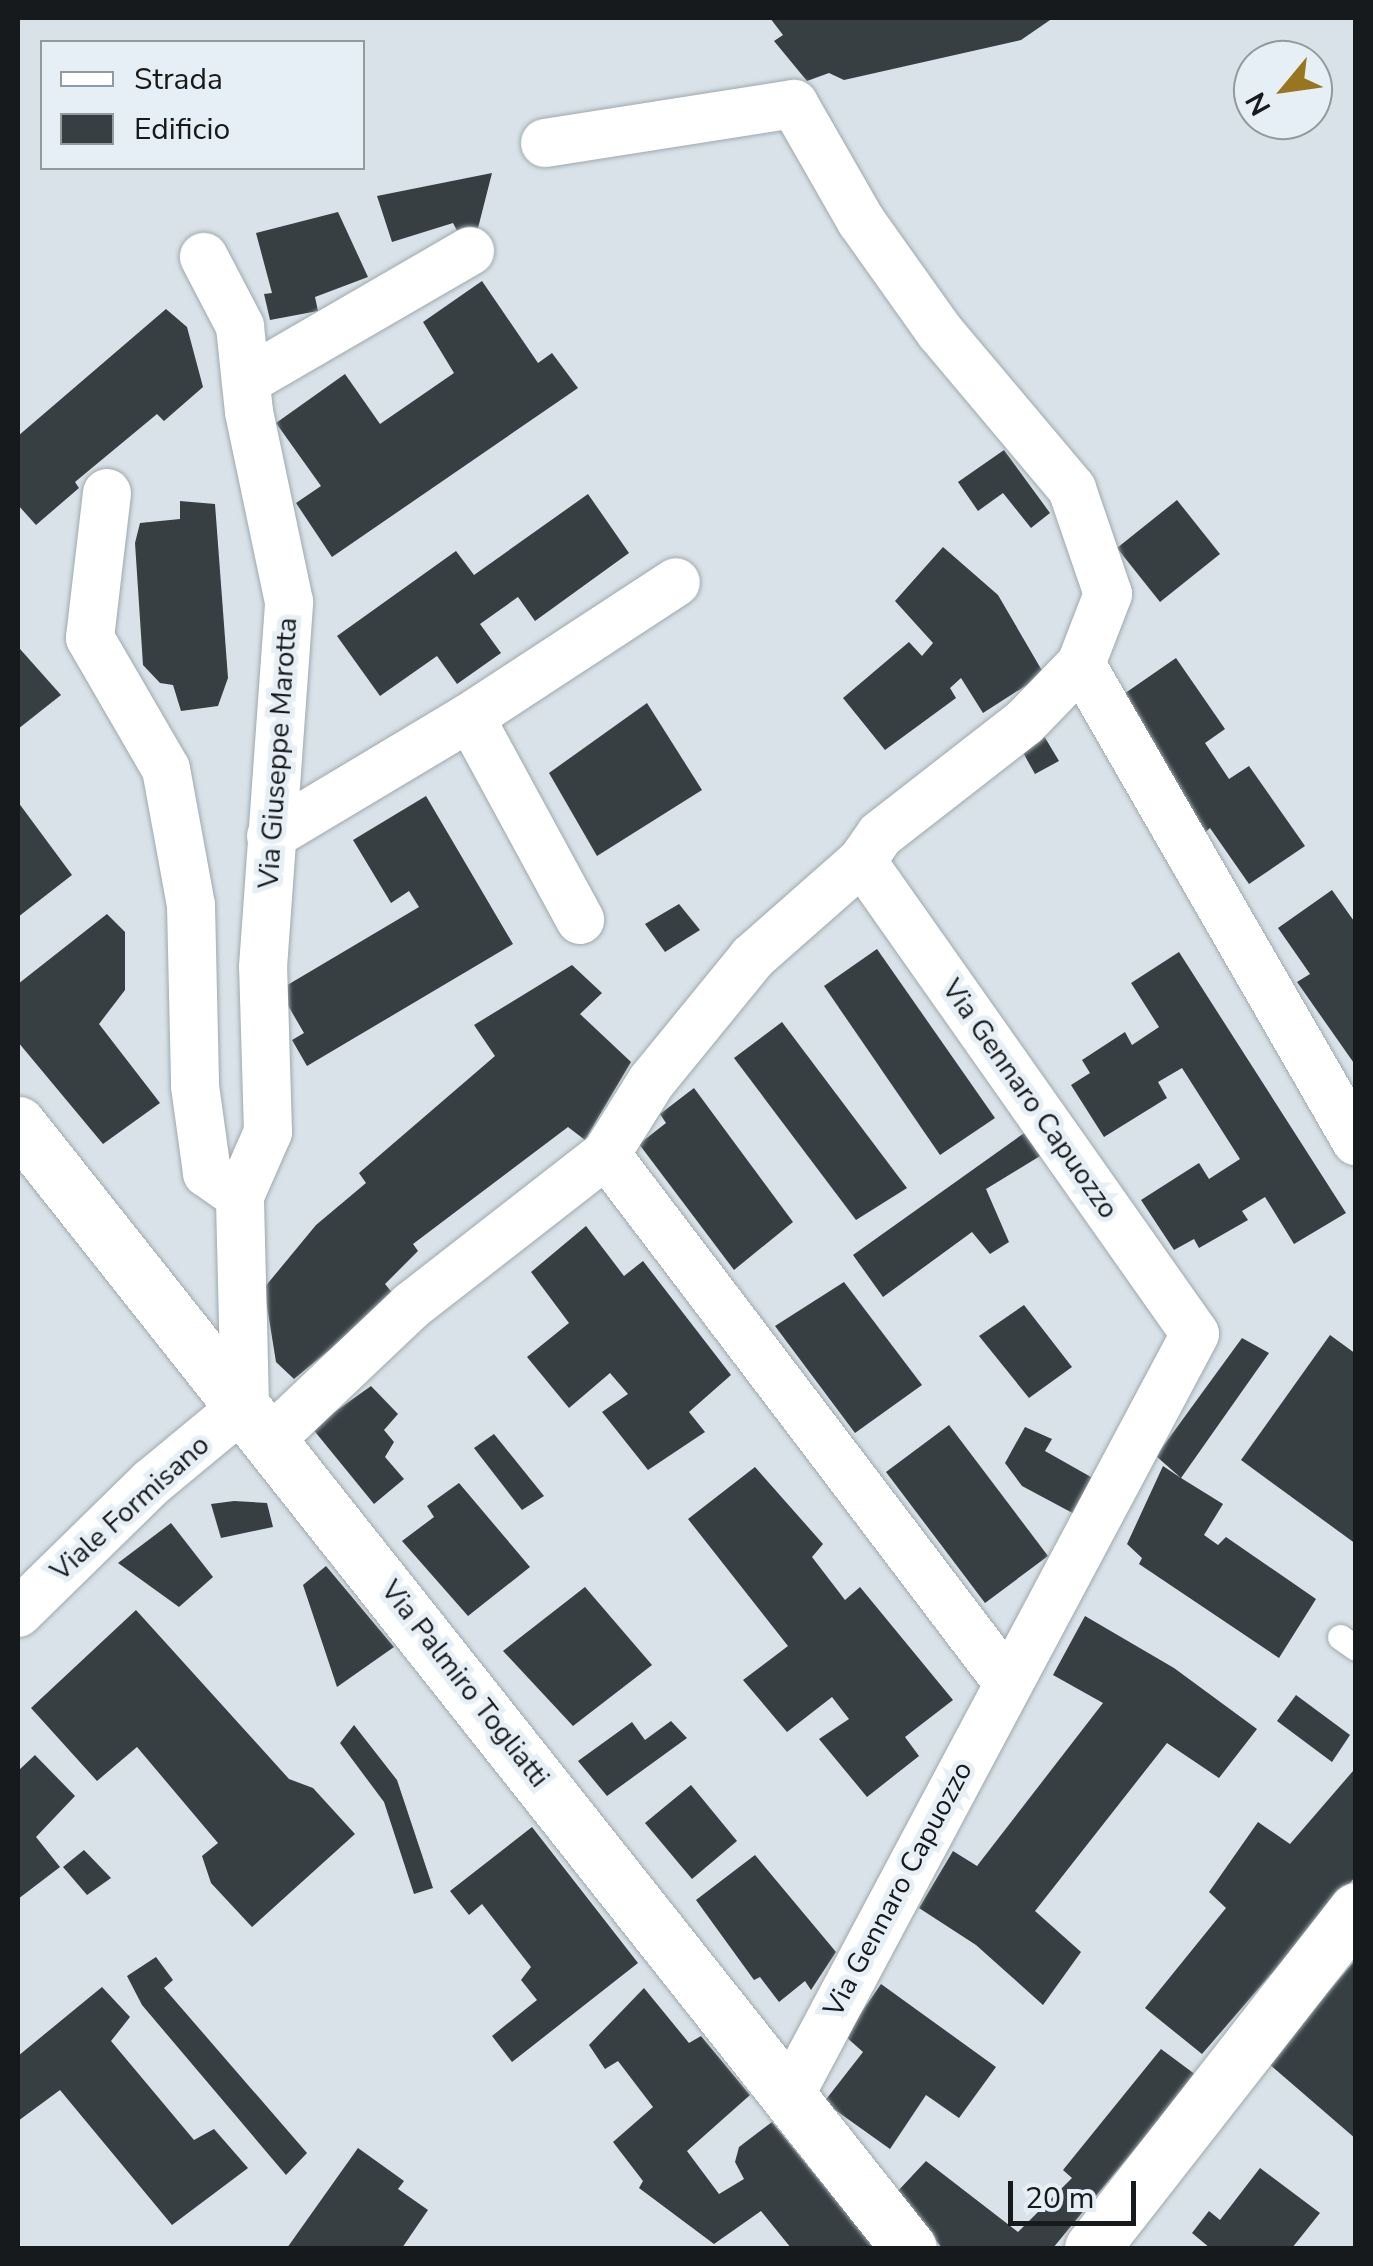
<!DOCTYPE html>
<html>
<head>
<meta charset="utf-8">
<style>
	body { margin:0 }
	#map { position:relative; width:1373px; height:2266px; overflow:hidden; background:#d9e2e8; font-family:"Nunito Sans",sans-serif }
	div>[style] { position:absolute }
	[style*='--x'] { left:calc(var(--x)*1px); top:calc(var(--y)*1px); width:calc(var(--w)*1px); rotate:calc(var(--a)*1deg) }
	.building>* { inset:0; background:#373f43 }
	.roads { filter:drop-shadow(0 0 2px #9fa8ad) drop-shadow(0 0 2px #9fa8ad) }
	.service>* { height:25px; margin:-12.5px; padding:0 12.5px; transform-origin:12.5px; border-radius:12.5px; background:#fff }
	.minor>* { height:48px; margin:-24px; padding:0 24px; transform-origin:24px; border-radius:24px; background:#fff }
	.tertiary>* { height:55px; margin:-27.5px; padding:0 27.5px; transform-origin:27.5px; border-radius:27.5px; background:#fff }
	span { translate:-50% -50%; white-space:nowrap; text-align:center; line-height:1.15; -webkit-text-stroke:10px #e6eff5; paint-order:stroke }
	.street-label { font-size:28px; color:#171a1c }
	.frame { position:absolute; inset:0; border:20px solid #171a1c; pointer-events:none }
	.legend { position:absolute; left:40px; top:40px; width:325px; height:130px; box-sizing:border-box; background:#e6eff5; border:2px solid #939a9e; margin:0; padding:12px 18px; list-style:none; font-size:30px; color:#171a1c }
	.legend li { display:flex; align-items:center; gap:20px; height:50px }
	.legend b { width:50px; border:2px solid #939a9e }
	.north { position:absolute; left:1233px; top:40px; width:100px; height:100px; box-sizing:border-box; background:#e6eff5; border:2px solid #939a9e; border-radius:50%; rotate:241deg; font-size:28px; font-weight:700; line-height:40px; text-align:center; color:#171a1c }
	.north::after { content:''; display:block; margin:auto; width:35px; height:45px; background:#9a7520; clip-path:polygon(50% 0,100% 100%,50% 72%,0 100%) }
	.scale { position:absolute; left:1008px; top:2181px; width:128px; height:45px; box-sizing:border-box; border:5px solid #171a1c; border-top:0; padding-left:12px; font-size:30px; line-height:35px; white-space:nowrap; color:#171a1c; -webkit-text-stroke:8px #e6eff5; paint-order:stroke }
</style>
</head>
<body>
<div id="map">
	<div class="building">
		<div style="clip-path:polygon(770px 18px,1053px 18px,1021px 40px,844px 80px,829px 73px,807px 81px,774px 41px,783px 35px)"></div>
		<div style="clip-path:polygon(492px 173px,477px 232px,462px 240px,453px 223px,392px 242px,377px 196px)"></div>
		<div style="clip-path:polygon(338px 212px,368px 277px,315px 297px,318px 311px,270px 320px,264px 294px,272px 293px,256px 233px)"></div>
		<div style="clip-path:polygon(482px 281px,538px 363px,552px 353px,578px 388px,332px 557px,296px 503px,321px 486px,276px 423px,345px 374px,380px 424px,454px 373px,423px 322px)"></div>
		<div style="clip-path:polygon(166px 309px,187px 327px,203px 387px,164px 421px,157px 414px,75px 482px,79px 488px,36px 525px,18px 505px,18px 436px)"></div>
		<div style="clip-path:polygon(1004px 450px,1050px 513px,1031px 528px,1003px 493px,978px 511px,958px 482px)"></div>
		<div style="clip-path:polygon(588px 494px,629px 553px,535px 621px,518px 597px,480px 624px,501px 653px,457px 684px,437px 656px,380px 696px,337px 636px,456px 551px,474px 575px)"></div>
		<div style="clip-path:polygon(1177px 500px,1220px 554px,1160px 602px,1117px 548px)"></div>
		<div style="clip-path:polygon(180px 501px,215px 504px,228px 678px,218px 706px,181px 711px,173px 685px,160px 683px,143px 665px,135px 543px,140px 523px,180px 519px)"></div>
		<div style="clip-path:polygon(943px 547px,998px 595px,1044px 674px,983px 713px,961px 678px,950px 688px,956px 698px,885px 750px,843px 698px,909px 642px,922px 656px,933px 643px,895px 601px)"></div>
		<div style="clip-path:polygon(20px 649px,61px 695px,18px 729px,18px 651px)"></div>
		<div style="clip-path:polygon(1176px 658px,1225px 729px,1205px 743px,1229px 779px,1249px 766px,1305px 846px,1249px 884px,1210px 828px,1201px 836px,1141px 751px,1154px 742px,1121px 696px)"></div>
		<div style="clip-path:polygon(647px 703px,702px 790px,597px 856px,549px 773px)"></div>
		<div style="clip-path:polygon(1044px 736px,1059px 761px,1035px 774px,1021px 749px)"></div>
		<div style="clip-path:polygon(426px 796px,513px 944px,307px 1066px,292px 1040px,304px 1033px,279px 990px,419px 907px,409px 891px,391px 903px,353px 840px)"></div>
		<div style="clip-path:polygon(18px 802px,72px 875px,18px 917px)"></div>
		<div style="clip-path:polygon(1332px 890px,1356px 924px,1356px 1066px,1297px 982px,1310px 974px,1278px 928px)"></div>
		<div style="clip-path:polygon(679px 904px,700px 930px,665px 952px,645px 924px)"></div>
		<div style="clip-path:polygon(107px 914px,125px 932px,125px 990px,99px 1024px,160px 1103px,103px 1144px,18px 1042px,18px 984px)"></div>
		<div style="clip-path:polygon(877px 949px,995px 1118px,940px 1155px,824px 986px)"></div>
		<div style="clip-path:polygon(1179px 952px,1346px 1213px,1294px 1244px,1265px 1197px,1242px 1211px,1248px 1220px,1199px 1248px,1194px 1239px,1174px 1250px,1141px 1200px,1199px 1163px,1209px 1179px,1240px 1159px,1182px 1068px,1158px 1082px,1167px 1098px,1104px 1137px,1071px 1085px,1090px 1073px,1082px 1060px,1125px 1032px,1132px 1045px,1159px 1027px,1131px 983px)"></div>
		<div style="clip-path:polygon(572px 965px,602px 993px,580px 1014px,631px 1062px,585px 1140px,568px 1127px,413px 1244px,418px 1251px,385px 1284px,395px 1296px,294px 1379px,276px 1362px,264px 1288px,316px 1225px,366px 1183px,359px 1173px,495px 1056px,474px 1025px)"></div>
		<div style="clip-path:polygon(782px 1022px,907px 1188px,856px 1220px,734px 1058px)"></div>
		<div style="clip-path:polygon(694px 1088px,793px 1222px,734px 1270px,639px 1144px,666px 1123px,660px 1114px)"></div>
		<div style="clip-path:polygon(1027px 1131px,1045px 1153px,986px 1189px,1009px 1242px,990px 1254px,972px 1232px,883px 1297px,853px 1255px)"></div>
		<div style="clip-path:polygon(586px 1226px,624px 1276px,643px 1261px,731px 1375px,689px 1412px,705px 1432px,648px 1470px,602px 1412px,628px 1394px,610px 1373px,569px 1408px,527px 1357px,569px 1323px,531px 1272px)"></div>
		<div style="clip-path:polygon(844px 1282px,922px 1385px,855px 1433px,775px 1326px)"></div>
		<div style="clip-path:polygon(1024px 1305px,1072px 1367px,1029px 1398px,979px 1336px)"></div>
		<div style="clip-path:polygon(1330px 1335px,1356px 1354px,1356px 1544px,1241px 1460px)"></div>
		<div style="clip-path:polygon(1242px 1338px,1269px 1353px,1181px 1478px,1223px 1504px,1204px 1535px,1218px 1545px,1226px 1537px,1316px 1599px,1279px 1658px,1139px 1564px,1142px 1558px,1127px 1544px,1163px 1466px,1181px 1478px,1156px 1456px)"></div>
		<div style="clip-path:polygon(371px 1386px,398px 1414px,384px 1430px,394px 1442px,385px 1457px,404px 1479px,374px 1504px,312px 1428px)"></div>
		<div style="clip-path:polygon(949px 1425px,1048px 1556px,985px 1603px,886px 1472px)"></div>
		<div style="clip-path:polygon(1025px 1427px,1052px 1439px,1045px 1451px,1098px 1481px,1080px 1517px,1022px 1486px,1005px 1463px)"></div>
		<div style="clip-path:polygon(494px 1434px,544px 1496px,522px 1510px,474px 1448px)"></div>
		<div style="clip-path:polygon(755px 1467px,823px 1544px,812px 1557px,845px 1600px,860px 1587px,953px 1700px,905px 1737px,919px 1756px,867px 1797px,819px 1739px,849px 1719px,832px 1697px,787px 1732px,743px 1680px,788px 1646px,688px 1519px)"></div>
		<div style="clip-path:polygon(459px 1483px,530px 1567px,468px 1616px,402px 1541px,434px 1517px,427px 1506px)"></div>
		<div style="clip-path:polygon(234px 1501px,267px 1503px,273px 1527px,221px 1538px,211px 1504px)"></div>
		<div style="clip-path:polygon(171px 1523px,213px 1577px,179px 1607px,118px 1563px)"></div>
		<div style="clip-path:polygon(326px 1566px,394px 1647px,337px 1687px,303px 1585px)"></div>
		<div style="clip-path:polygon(585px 1587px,652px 1665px,573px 1726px,503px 1651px)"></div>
		<div style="clip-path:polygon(136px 1610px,289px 1779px,313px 1788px,355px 1834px,252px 1927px,211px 1883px,202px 1856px,218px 1843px,137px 1747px,97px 1781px,31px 1708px)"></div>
		<div style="clip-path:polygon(1085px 1616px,1174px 1668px,1257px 1729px,1219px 1778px,1167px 1743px,1035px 1911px,1081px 1952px,1043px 2005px,976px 1945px,919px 1908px,953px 1851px,977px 1866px,1103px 1703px,1053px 1675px)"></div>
		<div style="clip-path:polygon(1296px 1695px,1350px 1735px,1332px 1762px,1277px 1721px)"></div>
		<div style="clip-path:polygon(671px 1721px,687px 1738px,607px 1796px,578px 1761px,632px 1722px,645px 1740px)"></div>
		<div style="clip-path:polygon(354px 1725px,397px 1780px,433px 1888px,414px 1894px,384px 1802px,340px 1743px)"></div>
		<div style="clip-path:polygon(35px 1755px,75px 1796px,36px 1837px,60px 1867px,18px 1899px,18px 1771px)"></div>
		<div style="clip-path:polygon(1353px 1771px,1356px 1876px,1202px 2054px,1145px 2008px,1226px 1908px,1209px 1892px,1258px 1822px,1290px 1844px)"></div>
		<div style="clip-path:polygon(691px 1785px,737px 1841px,692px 1879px,645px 1823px)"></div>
		<div style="clip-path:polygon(532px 1827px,638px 1963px,512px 2062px,492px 2036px,537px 2000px,521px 1980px,531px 1967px,482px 1904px,469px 1915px,450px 1891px)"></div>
		<div style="clip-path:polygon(84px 1850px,111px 1878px,87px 1895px,63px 1867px)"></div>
		<div style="clip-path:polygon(755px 1855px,836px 1952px,811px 1990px,805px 1981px,779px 2002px,760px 1977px,754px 1980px,696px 1900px)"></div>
		<div style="clip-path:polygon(156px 1957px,173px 1980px,164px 1988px,307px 2153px,286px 2175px,142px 2005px,127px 1976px)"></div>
		<div style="clip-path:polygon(1356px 1959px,1356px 2139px,1268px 2063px)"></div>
		<div style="clip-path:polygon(881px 1984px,996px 2067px,959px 2118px,926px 2095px,890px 2149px,824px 2102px,863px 2052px,845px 2036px)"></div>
		<div style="clip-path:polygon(102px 1987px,130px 2017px,111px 2041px,194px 2140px,214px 2129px,248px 2168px,172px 2225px,60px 2090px,18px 2121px,18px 2056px)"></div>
		<div style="clip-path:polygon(644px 1988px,689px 2043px,701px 2036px,750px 2095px,687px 2151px,719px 2194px,744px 2179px,735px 2162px,739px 2147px,772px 2122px,875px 2248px,791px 2248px,761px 2211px,714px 2244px,639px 2188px,643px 2181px,613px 2142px,653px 2107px,618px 2061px,605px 2069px,589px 2045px)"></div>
		<div style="clip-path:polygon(1161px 2049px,1196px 2075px,1053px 2248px,942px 2248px,897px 2192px,926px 2161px,1018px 2232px,1072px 2178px,1063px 2170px)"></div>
		<div style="clip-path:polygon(358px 2148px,404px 2181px,398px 2189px,428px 2210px,402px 2248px,287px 2248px)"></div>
		<div style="clip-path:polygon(1260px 2168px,1320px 2213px,1292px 2248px,1210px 2248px,1192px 2233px,1209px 2211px,1220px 2220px)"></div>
	</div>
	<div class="roads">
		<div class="service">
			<div style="--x:1340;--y:1637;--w:19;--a:35"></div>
		</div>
		<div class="minor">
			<div style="--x:545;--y:143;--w:252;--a:-8.9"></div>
			<div style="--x:794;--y:104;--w:135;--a:60.2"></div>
			<div style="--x:861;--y:221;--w:136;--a:54.6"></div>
			<div style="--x:940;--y:332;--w:205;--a:49.9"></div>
			<div style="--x:1072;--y:489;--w:111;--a:71.1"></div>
			<div style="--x:1108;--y:594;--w:75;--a:111.1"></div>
			<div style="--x:1081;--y:664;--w:81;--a:134"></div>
			<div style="--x:1025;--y:722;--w:184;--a:142.1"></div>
			<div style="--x:880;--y:835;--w:32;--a:125"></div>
			<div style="--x:246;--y:381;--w:259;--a:-30.1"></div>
			<div style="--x:107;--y:493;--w:146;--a:96.7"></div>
			<div style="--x:90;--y:638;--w:151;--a:59.9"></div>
			<div style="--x:166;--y:769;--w:138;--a:79.6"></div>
			<div style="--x:191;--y:905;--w:181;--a:88.7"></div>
			<div style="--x:195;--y:1086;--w:88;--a:82.1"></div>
			<div style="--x:207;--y:1173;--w:40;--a:34.9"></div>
			<div style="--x:1081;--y:664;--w:551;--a:60.04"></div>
			<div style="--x:470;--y:717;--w:231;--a:61.5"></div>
			<div style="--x:271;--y:836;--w:232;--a:-30.9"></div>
			<div style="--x:470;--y:717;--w:246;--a:-33.2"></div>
			<div style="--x:606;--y:1154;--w:663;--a:52.78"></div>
			<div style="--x:272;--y:1438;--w:192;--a:-43.5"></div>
			<div style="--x:411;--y:1306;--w:247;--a:-37.9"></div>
			<div style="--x:606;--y:1154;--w:85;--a:-58"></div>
			<div style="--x:651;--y:1082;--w:161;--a:-50.8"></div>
			<div style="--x:753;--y:957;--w:145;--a:-41.4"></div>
			<div style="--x:862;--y:861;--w:578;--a:54.85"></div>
			<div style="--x:1195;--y:1334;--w:864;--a:118.02"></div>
			<div style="--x:18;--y:1613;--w:187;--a:-44.4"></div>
			<div style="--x:152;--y:1482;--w:121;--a:-39.6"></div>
			<div style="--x:245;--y:1405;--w:209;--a:-91.4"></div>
			<div style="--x:240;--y:1196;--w:70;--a:-66.4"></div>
			<div style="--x:268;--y:1132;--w:165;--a:-91.7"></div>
			<div style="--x:263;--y:967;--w:366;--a:-85.9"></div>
			<div style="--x:289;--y:602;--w:194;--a:-101.9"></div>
			<div style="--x:249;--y:412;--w:86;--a:-96"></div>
			<div style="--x:240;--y:326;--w:78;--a:-117.6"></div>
		</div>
		<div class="tertiary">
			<div style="--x:18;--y:1124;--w:1434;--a:51.6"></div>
			<div style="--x:1092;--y:2248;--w:429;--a:-52"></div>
		</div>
	</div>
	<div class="street-label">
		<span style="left:278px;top:753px;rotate:-86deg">Via Giuseppe Marotta</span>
		<span style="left:1030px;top:1099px;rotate:55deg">Via Gennaro Capuozzo</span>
		<span style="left:130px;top:1508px;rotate:-42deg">Viale Formisano</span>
		<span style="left:465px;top:1684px;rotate:52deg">Via Palmiro Togliatti</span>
		<span style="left:898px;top:1889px;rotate:-62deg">Via Gennaro Capuozzo</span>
	</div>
	<div class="frame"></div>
	<ul class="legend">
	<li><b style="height:12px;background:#fff"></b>Strada</li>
	<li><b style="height:28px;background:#373f43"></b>Edificio</li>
	</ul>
	<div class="north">N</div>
	<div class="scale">20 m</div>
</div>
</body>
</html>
